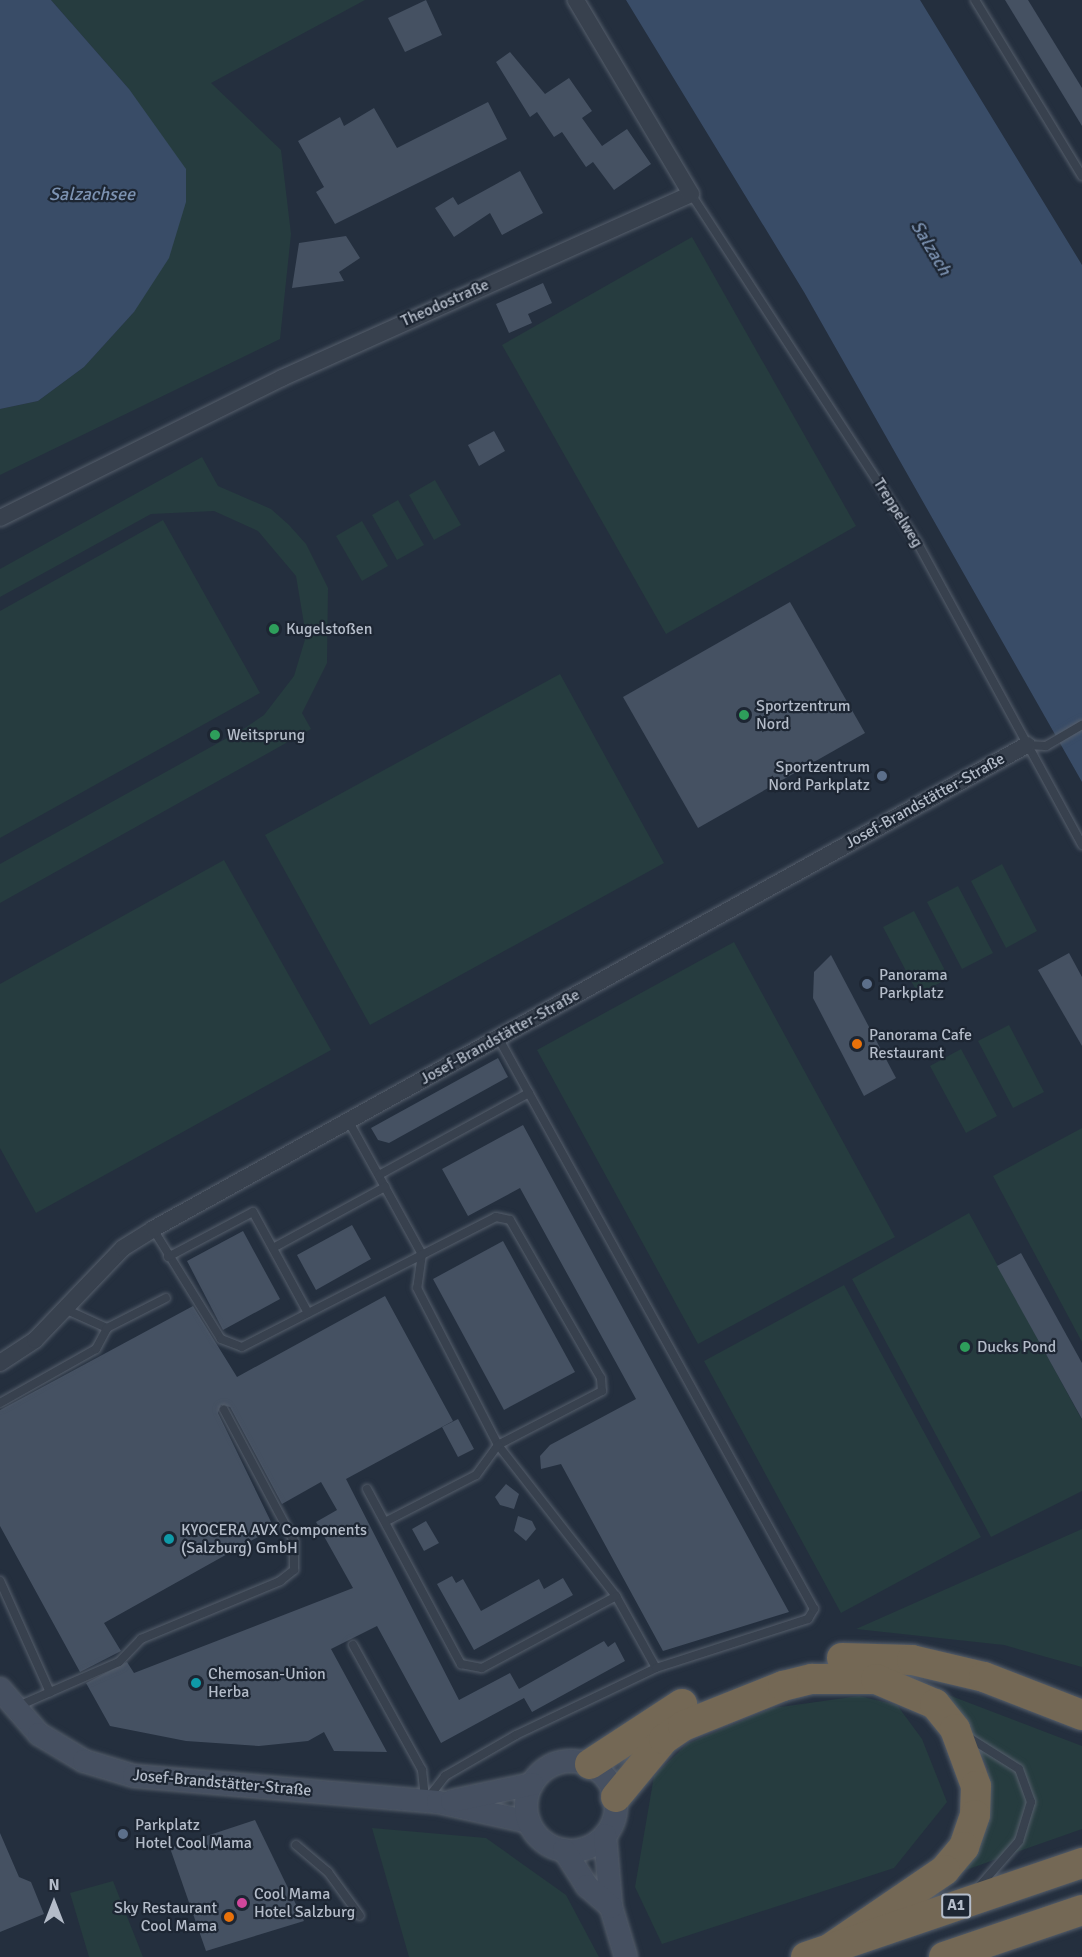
<!DOCTYPE html>
<html>
<head>
<meta charset="utf-8">
<style>
	body { margin:0 }
	#map { position:relative; width:1082px; height:1957px; overflow:hidden; background:#242f3e; font-family:Signika,sans-serif }
	div>[style] { position:absolute }
	[style*='--x'] { left:calc(var(--x)*1px); top:calc(var(--y)*1px); width:calc(var(--w)*1px); rotate:calc(var(--a)*1deg) }
	.green>* { inset:0; background:#263c3f }
	.water>* { inset:0; background:#394c67 }
	.building>* { inset:0; background:#455162 }
	.roads { filter:drop-shadow(0 0 2px #565f6c) drop-shadow(0 0 2px #565f6c) }
	.lane>* { height:8px; margin:-4px; padding:0 4px; transform-origin:4px; border-radius:4px; background:#38414e }
	.street>* { height:16px; margin:-8px; padding:0 8px; transform-origin:8px; border-radius:8px; background:#38414e }
	.secondary>* { height:22px; margin:-11px; padding:0 11px; transform-origin:11px; border-radius:11px; background:#465061 }
	.secondary>.ring { margin:-11px; padding:0; box-sizing:content-box; background:none; border:22px solid #465061; border-radius:50% }
	.highway>* { height:30px; margin:-15px; padding:0 15px; transform-origin:15px; border-radius:15px; background:#746855 }
	.dots>* { width:16px; height:16px; translate:-50% -50%; box-sizing:border-box; border:3px solid #1d2633; border-radius:50% }
	span { translate:-50% -50%; white-space:nowrap; text-align:center; line-height:1.15; -webkit-text-stroke:4.5px #1d2633; paint-order:stroke }
	.shield-label span { padding:2px 4px; background:#1d2633; border:2px solid; border-radius:4px; -webkit-text-stroke-width:0 }
	.shield-label { font-size:15px; color:#b4bcc9; font-weight:700 }
	.street-label { font-size:16px; color:#b4bcc9 }
	.poi-label { font-size:16px; color:#b4bcc9 }
	.left { translate:0 -50%; text-align:left }
	.right { translate:-100% -50%; text-align:right }
	.water-label { font-size:18px; color:#7c92b1; font-style:italic }
	.north { position:absolute; left:24px; top:1873px; width:60px; height:60px; -webkit-text-stroke:4px #1d2633; paint-order:stroke; rotate:0deg; font-size:16px; font-weight:700; line-height:24px; text-align:center; color:#b4bcc9 }
	.north::after { content:''; display:block; margin:auto; width:21px; height:27px; background:#b4bcc9; clip-path:polygon(50% 0,100% 100%,50% 72%,0 100%) }
</style>
</head>
<body>
<div id="map">
	<div class="green">
		<div style="clip-path:polygon(51px 0,365px 0,211px 83px,281px 150px,291px 234px,280px 339px,0 475px,0 409px,38px 401px,84px 367px,134px 312px,129px 89px)"></div>
		<div style="clip-path:polygon(692px 237px,856px 526px,666px 634px,502px 345px)"></div>
		<div style="clip-path:polygon(202px 457px,218px 486px,271px 509px,289px 525px,306px 544px,328px 588px,327px 663px,302px 713px,311px 729px,0 903px,0 864px,245px 728px,264px 715px,294px 676px,306px 636px,296px 576px,258px 531px,214px 511px,151px 514px,0 597px,0 569px)"></div>
		<div style="clip-path:polygon(435px 480px,461px 525px,434px 540px,409px 495px)"></div>
		<div style="clip-path:polygon(398px 500px,424px 545px,397px 560px,372px 515px)"></div>
		<div style="clip-path:polygon(163px 520px,260px 693px,0 838px,0 611px)"></div>
		<div style="clip-path:polygon(362px 521px,388px 566px,362px 581px,336px 536px)"></div>
		<div style="clip-path:polygon(560px 674px,664px 863px,370px 1025px,265px 835px)"></div>
		<div style="clip-path:polygon(224px 860px,331px 1050px,36px 1213px,0 1148px,0 984px)"></div>
		<div style="clip-path:polygon(1002px 864px,1037px 931px,1006px 948px,971px 881px)"></div>
		<div style="clip-path:polygon(958px 886px,993px 953px,962px 969px,927px 902px)"></div>
		<div style="clip-path:polygon(914px 911px,949px 978px,918px 994px,883px 927px)"></div>
		<div style="clip-path:polygon(734px 942px,895px 1237px,698px 1344px,537px 1050px)"></div>
		<div style="clip-path:polygon(1009px 1025px,1044px 1092px,1013px 1108px,978px 1041px)"></div>
		<div style="clip-path:polygon(961px 1049px,997px 1116px,966px 1133px,930px 1066px)"></div>
		<div style="clip-path:polygon(1082px 1128px,1082px 1342px,993px 1176px)"></div>
		<div style="clip-path:polygon(969px 1213px,1082px 1420px,1082px 1491px,991px 1537px,852px 1279px)"></div>
		<div style="clip-path:polygon(844px 1285px,981px 1537px,841px 1613px,704px 1361px)"></div>
		<div style="clip-path:polygon(1082px 1529px,1082px 1667px,1004px 1645px,856px 1629px)"></div>
		<div style="clip-path:polygon(938px 1691px,1082px 1746px,1082px 1829px,963px 1871px,988px 1814px,988px 1768px,969px 1729px)"></div>
		<div style="clip-path:polygon(859px 1696px,897px 1705px,922px 1739px,947px 1802px,894px 1868px,662px 1944px,635px 1887px,654px 1776px,687px 1744px,773px 1708px)"></div>
		<div style="clip-path:polygon(372px 1828px,486px 1838px,566px 1895px,599px 1957px,409px 1957px)"></div>
		<div style="clip-path:polygon(113px 1881px,143px 1957px,89px 1957px,70px 1893px)"></div>
	</div>
	<div class="water">
		<div style="clip-path:polygon(0 0,51px 0,129px 89px,186px 169px,186px 202px,169px 258px,134px 312px,84px 367px,38px 401px,0 409px)"></div>
		<div style="clip-path:polygon(626px 0,920px 0,1082px 265px,1082px 782px,804px 292px)"></div>
	</div>
	<div class="building">
		<div style="clip-path:polygon(426px 0,442px 35px,405px 52px,388px 18px)"></div>
		<div style="clip-path:polygon(1005px 0,1028px 0,1082px 88px,1082px 126px)"></div>
		<div style="clip-path:polygon(510px 52px,545px 94px,569px 78px,592px 111px,582px 118px,602px 146px,627px 129px,651px 164px,614px 190px,593px 162px,586px 167px,562px 132px,554px 137px,537px 112px,530px 117px,496px 62px)"></div>
		<div style="clip-path:polygon(488px 102px,507px 139px,335px 224px,316px 192px,324px 187px,298px 141px,340px 117px,344px 126px,374px 108px,397px 148px)"></div>
		<div style="clip-path:polygon(520px 171px,543px 213px,502px 235px,490px 213px,454px 237px,435px 208px,453px 197px,458px 205px)"></div>
		<div style="clip-path:polygon(346px 236px,360px 258px,339px 272px,344px 281px,292px 288px,299px 243px)"></div>
		<div style="clip-path:polygon(543px 283px,552px 303px,528px 314px,532px 323px,509px 333px,496px 304px)"></div>
		<div style="clip-path:polygon(494px 431px,505px 451px,479px 466px,468px 445px)"></div>
		<div style="clip-path:polygon(790px 602px,865px 733px,698px 828px,623px 697px)"></div>
		<div style="clip-path:polygon(1069px 953px,1082px 977px,1082px 1046px,1038px 970px)"></div>
		<div style="clip-path:polygon(831px 955px,896px 1078px,864px 1096px,813px 998px,814px 972px)"></div>
		<div style="clip-path:polygon(498px 1058px,508px 1077px,389px 1143px,378px 1140px,371px 1128px)"></div>
		<div style="clip-path:polygon(523px 1125px,664px 1384px,789px 1612px,663px 1651px,561px 1464px,541px 1469px,540px 1456px,550px 1445px,636px 1399px,520px 1188px,468px 1216px,442px 1169px)"></div>
		<div style="clip-path:polygon(352px 1225px,371px 1259px,316px 1290px,297px 1255px)"></div>
		<div style="clip-path:polygon(243px 1231px,280px 1299px,223px 1330px,187px 1261px)"></div>
		<div style="clip-path:polygon(503px 1241px,575px 1372px,504px 1410px,433px 1279px)"></div>
		<div style="clip-path:polygon(1021px 1253px,1082px 1363px,1082px 1419px,997px 1266px)"></div>
		<div style="clip-path:polygon(385px 1296px,453px 1421px,346px 1479px,459px 1700px,510px 1673px,519px 1689px,604px 1641px,608px 1647px,615px 1642px,625px 1661px,532px 1712px,524px 1698px,441px 1743px,377px 1626px,331px 1649px,387px 1752px,334px 1751px,324px 1732px,308px 1741px,259px 1746px,186px 1741px,110px 1726px,86px 1683px,127px 1662px,134px 1673px,353px 1588px,316px 1522px,337px 1510px,321px 1482px,282px 1504px,230px 1407px,221px 1405px,218px 1413px,274px 1528px,104px 1623px,121px 1651px,80px 1672px,0 1526px,0 1410px,193px 1306px,237px 1377px)"></div>
		<div style="clip-path:polygon(458px 1419px,474px 1449px,458px 1457px,442px 1427px)"></div>
		<div style="clip-path:polygon(506px 1484px,519px 1494px,514px 1509px,500px 1505px,495px 1497px)"></div>
		<div style="clip-path:polygon(518px 1516px,532px 1521px,536px 1529px,526px 1541px,514px 1531px)"></div>
		<div style="clip-path:polygon(426px 1521px,439px 1543px,424px 1551px,412px 1529px)"></div>
		<div style="clip-path:polygon(452px 1576px,456px 1583px,463px 1579px,481px 1611px,539px 1579px,544px 1589px,563px 1578px,573px 1595px,474px 1650px,437px 1584px)"></div>
		<div style="clip-path:polygon(255px 1820px,304px 1921px,206px 1951px,170px 1848px)"></div>
		<div style="clip-path:polygon(0 1833px,19px 1877px,31px 1882px,44px 1914px,0 1932px)"></div>
	</div>
	<div class="roads">
		<div class="lane">
			<div style="--x:975;--y:0;--w:206;--a:58.7"></div>
			<div style="--x:691;--y:194;--w:415;--a:57"></div>
			<div style="--x:917;--y:542;--w:345;--a:61.4"></div>
			<div style="--x:1027;--y:745;--w:19;--a:3"></div>
			<div style="--x:1046;--y:746;--w:42;--a:-30.3"></div>
			<div style="--x:349;--y:1122;--w:151;--a:61.1"></div>
			<div style="--x:422;--y:1254;--w:34;--a:98"></div>
			<div style="--x:417;--y:1288;--w:177;--a:62.7"></div>
			<div style="--x:498;--y:1445;--w:192;--a:52"></div>
			<div style="--x:616;--y:1596;--w:82;--a:60.9"></div>
			<div style="--x:379;--y:1175;--w:171;--a:-28.7"></div>
			<div style="--x:153;--y:1229;--w:129;--a:58.3"></div>
			<div style="--x:221;--y:1339;--w:22;--a:21"></div>
			<div style="--x:242;--y:1347;--w:285;--a:-27.1"></div>
			<div style="--x:496;--y:1217;--w:14;--a:12"></div>
			<div style="--x:510;--y:1220;--w:182;--a:60.1"></div>
			<div style="--x:601;--y:1378;--w:13;--a:86"></div>
			<div style="--x:602;--y:1391;--w:117;--a:152.6"></div>
			<div style="--x:498;--y:1445;--w:37;--a:126"></div>
			<div style="--x:476;--y:1475;--w:102;--a:152.7"></div>
			<div style="--x:273;--y:1248;--w:128;--a:-28.6"></div>
			<div style="--x:168;--y:1257;--w:96;--a:-27.9"></div>
			<div style="--x:253;--y:1212;--w:115;--a:61.4"></div>
			<div style="--x:67;--y:1310;--w:44;--a:24.2"></div>
			<div style="--x:0;--y:1403;--w:110;--a:-29.4"></div>
			<div style="--x:96;--y:1349;--w:24;--a:-62"></div>
			<div style="--x:107;--y:1328;--w:66;--a:-27"></div>
			<div style="--x:367;--y:1489;--w:199;--a:61.8"></div>
			<div style="--x:461;--y:1664;--w:21;--a:11"></div>
			<div style="--x:482;--y:1668;--w:152;--a:-28.2"></div>
			<div style="--x:0;--y:1581;--w:122;--a:65.8"></div>
			<div style="--x:353;--y:1645;--w:143;--a:61.1"></div>
			<div style="--x:422;--y:1770;--w:28;--a:84"></div>
			<div style="--x:16;--y:1707;--w:112;--a:-23.6"></div>
			<div style="--x:119;--y:1662;--w:32;--a:-46"></div>
			<div style="--x:141;--y:1639;--w:151;--a:-22.6"></div>
			<div style="--x:280;--y:1581;--w:18;--a:-38"></div>
			<div style="--x:294;--y:1570;--w:29;--a:-90"></div>
			<div style="--x:294;--y:1541;--w:149;--a:-118.1"></div>
			<div style="--x:968;--y:1737;--w:60;--a:32.1"></div>
			<div style="--x:1019;--y:1769;--w:35;--a:70"></div>
			<div style="--x:1031;--y:1802;--w:41;--a:107.1"></div>
			<div style="--x:1019;--y:1841;--w:62;--a:131.1"></div>
			<div style="--x:428;--y:1798;--w:28;--a:-52"></div>
			<div style="--x:445;--y:1776;--w:82;--a:-30"></div>
			<div style="--x:516;--y:1735;--w:155;--a:-25.6"></div>
			<div style="--x:656;--y:1668;--w:160;--a:-17.9"></div>
			<div style="--x:808;--y:1619;--w:12;--a:-59"></div>
			<div style="--x:814;--y:1609;--w:651;--a:-118.93"></div>
			<div style="--x:296;--y:1845;--w:42;--a:40.2"></div>
			<div style="--x:328;--y:1872;--w:54;--a:54"></div>
		</div>
		<div class="street">
			<div style="--x:0;--y:518;--w:315;--a:-26.4"></div>
			<div style="--x:282;--y:378;--w:448;--a:-24.2"></div>
			<div style="--x:691;--y:194;--w:226;--a:-120.7"></div>
			<div style="--x:0;--y:1363;--w:42;--a:-33.3"></div>
			<div style="--x:35;--y:1340;--w:127;--a:-46.3"></div>
			<div style="--x:123;--y:1248;--w:36;--a:-32"></div>
			<div style="--x:153;--y:1229;--w:999;--a:-28.98"></div>
		</div>
		<div class="secondary">
			<div style="--x:0;--y:1689;--w:60;--a:49.1"></div>
			<div style="--x:39;--y:1734;--w:52;--a:31"></div>
			<div style="--x:84;--y:1761;--w:52;--a:16.7"></div>
			<div style="--x:134;--y:1776;--w:305;--a:4.9"></div>
			<div style="--x:438;--y:1802;--w:93;--a:12.4"></div>
			<div class="ring" style="left:526px;top:1761px;width:68px;height:68px"></div>
			<div style="--x:452;--y:1801;--w:82;--a:-12"></div>
			<div style="--x:605;--y:1835;--w:72;--a:85.2"></div>
			<div style="--x:611;--y:1907;--w:52;--a:73.3"></div>
			<div style="--x:564;--y:1850;--w:43;--a:57.4"></div>
			<div style="--x:587;--y:1886;--w:32;--a:41"></div>
		</div>
		<div class="highway">
			<div style="--x:842;--y:1658;--w:70;--a:1.6"></div>
			<div style="--x:912;--y:1660;--w:74;--a:13.3"></div>
			<div style="--x:984;--y:1677;--w:105;--a:21.2"></div>
			<div style="--x:590;--y:1764;--w:110;--a:-33.1"></div>
			<div style="--x:616;--y:1797;--w:75;--a:-50.4"></div>
			<div style="--x:664;--y:1739;--w:23;--a:-34"></div>
			<div style="--x:683;--y:1726;--w:108;--a:-21.8"></div>
			<div style="--x:783;--y:1686;--w:30;--a:-14"></div>
			<div style="--x:812;--y:1679;--w:64;--a:0"></div>
			<div style="--x:876;--y:1679;--w:64;--a:23"></div>
			<div style="--x:935;--y:1704;--w:32;--a:51"></div>
			<div style="--x:955;--y:1729;--w:61;--a:69.8"></div>
			<div style="--x:976;--y:1786;--w:29;--a:92"></div>
			<div style="--x:975;--y:1815;--w:34;--a:109"></div>
			<div style="--x:964;--y:1847;--w:30;--a:130"></div>
			<div style="--x:945;--y:1870;--w:140;--a:145.7"></div>
			<div style="--x:806;--y:1957;--w:292;--a:-18.8"></div>
			<div style="--x:944;--y:1957;--w:146;--a:-18.8"></div>
		</div>
	</div>
	<div class="dots">
		<div style="left:274px;top:629px;background:#2e9e5b"></div>
		<div style="left:744px;top:715px;background:#2e9e5b"></div>
		<div style="left:215px;top:735px;background:#2e9e5b"></div>
		<div style="left:882px;top:776px;background:#5c6f8a"></div>
		<div style="left:867px;top:984px;background:#5c6f8a"></div>
		<div style="left:857px;top:1044px;background:#e8710a"></div>
		<div style="left:965px;top:1347px;background:#2e9e5b"></div>
		<div style="left:169px;top:1539px;background:#0f9aa8"></div>
		<div style="left:196px;top:1683px;background:#0f9aa8"></div>
		<div style="left:123px;top:1834px;background:#5c6f8a"></div>
		<div style="left:242px;top:1903px;background:#d1479c"></div>
		<div style="left:229px;top:1917px;background:#e8710a"></div>
	</div>
	<div class="shield-label">
		<span style="left:956px;top:1906px">A1</span>
	</div>
	<div class="street-label">
		<span style="left:445px;top:303px;rotate:-24deg">Theodostraße</span>
		<span style="left:898px;top:513px;rotate:58deg">Treppelweg</span>
		<span style="left:925px;top:801px;rotate:-29deg">Josef-Brandstätter-Straße</span>
		<span style="left:500px;top:1037px;rotate:-29deg">Josef-Brandstätter-Straße</span>
		<span style="left:222px;top:1783px;rotate:5deg">Josef-Brandstätter-Straße</span>
	</div>
	<div class="poi-label">
		<span class="left" style="left:286px;top:629px">Kugelstoßen</span>
		<span class="left" style="left:756px;top:715px">Sportzentrum<br>Nord</span>
		<span class="left" style="left:227px;top:735px">Weitsprung</span>
		<span class="right" style="left:870px;top:776px">Sportzentrum<br>Nord Parkplatz</span>
		<span class="left" style="left:879px;top:984px">Panorama<br>Parkplatz</span>
		<span class="left" style="left:869px;top:1044px">Panorama Cafe<br>Restaurant</span>
		<span class="left" style="left:977px;top:1347px">Ducks Pond</span>
		<span class="left" style="left:181px;top:1539px">KYOCERA AVX Components<br>(Salzburg) GmbH</span>
		<span class="left" style="left:208px;top:1683px">Chemosan-Union<br>Herba</span>
		<span class="left" style="left:135px;top:1834px">Parkplatz<br>Hotel Cool Mama</span>
		<span class="left" style="left:254px;top:1903px">Cool Mama<br>Hotel Salzburg</span>
		<span class="right" style="left:217px;top:1917px">Sky Restaurant<br>Cool Mama</span>
	</div>
	<div class="water-label">
		<span style="left:92px;top:194px">Salzachsee</span>
		<span style="left:931px;top:248px;rotate:59deg">Salzach</span>
	</div>
	<div class="north">N</div>
</div>
</body>
</html>
